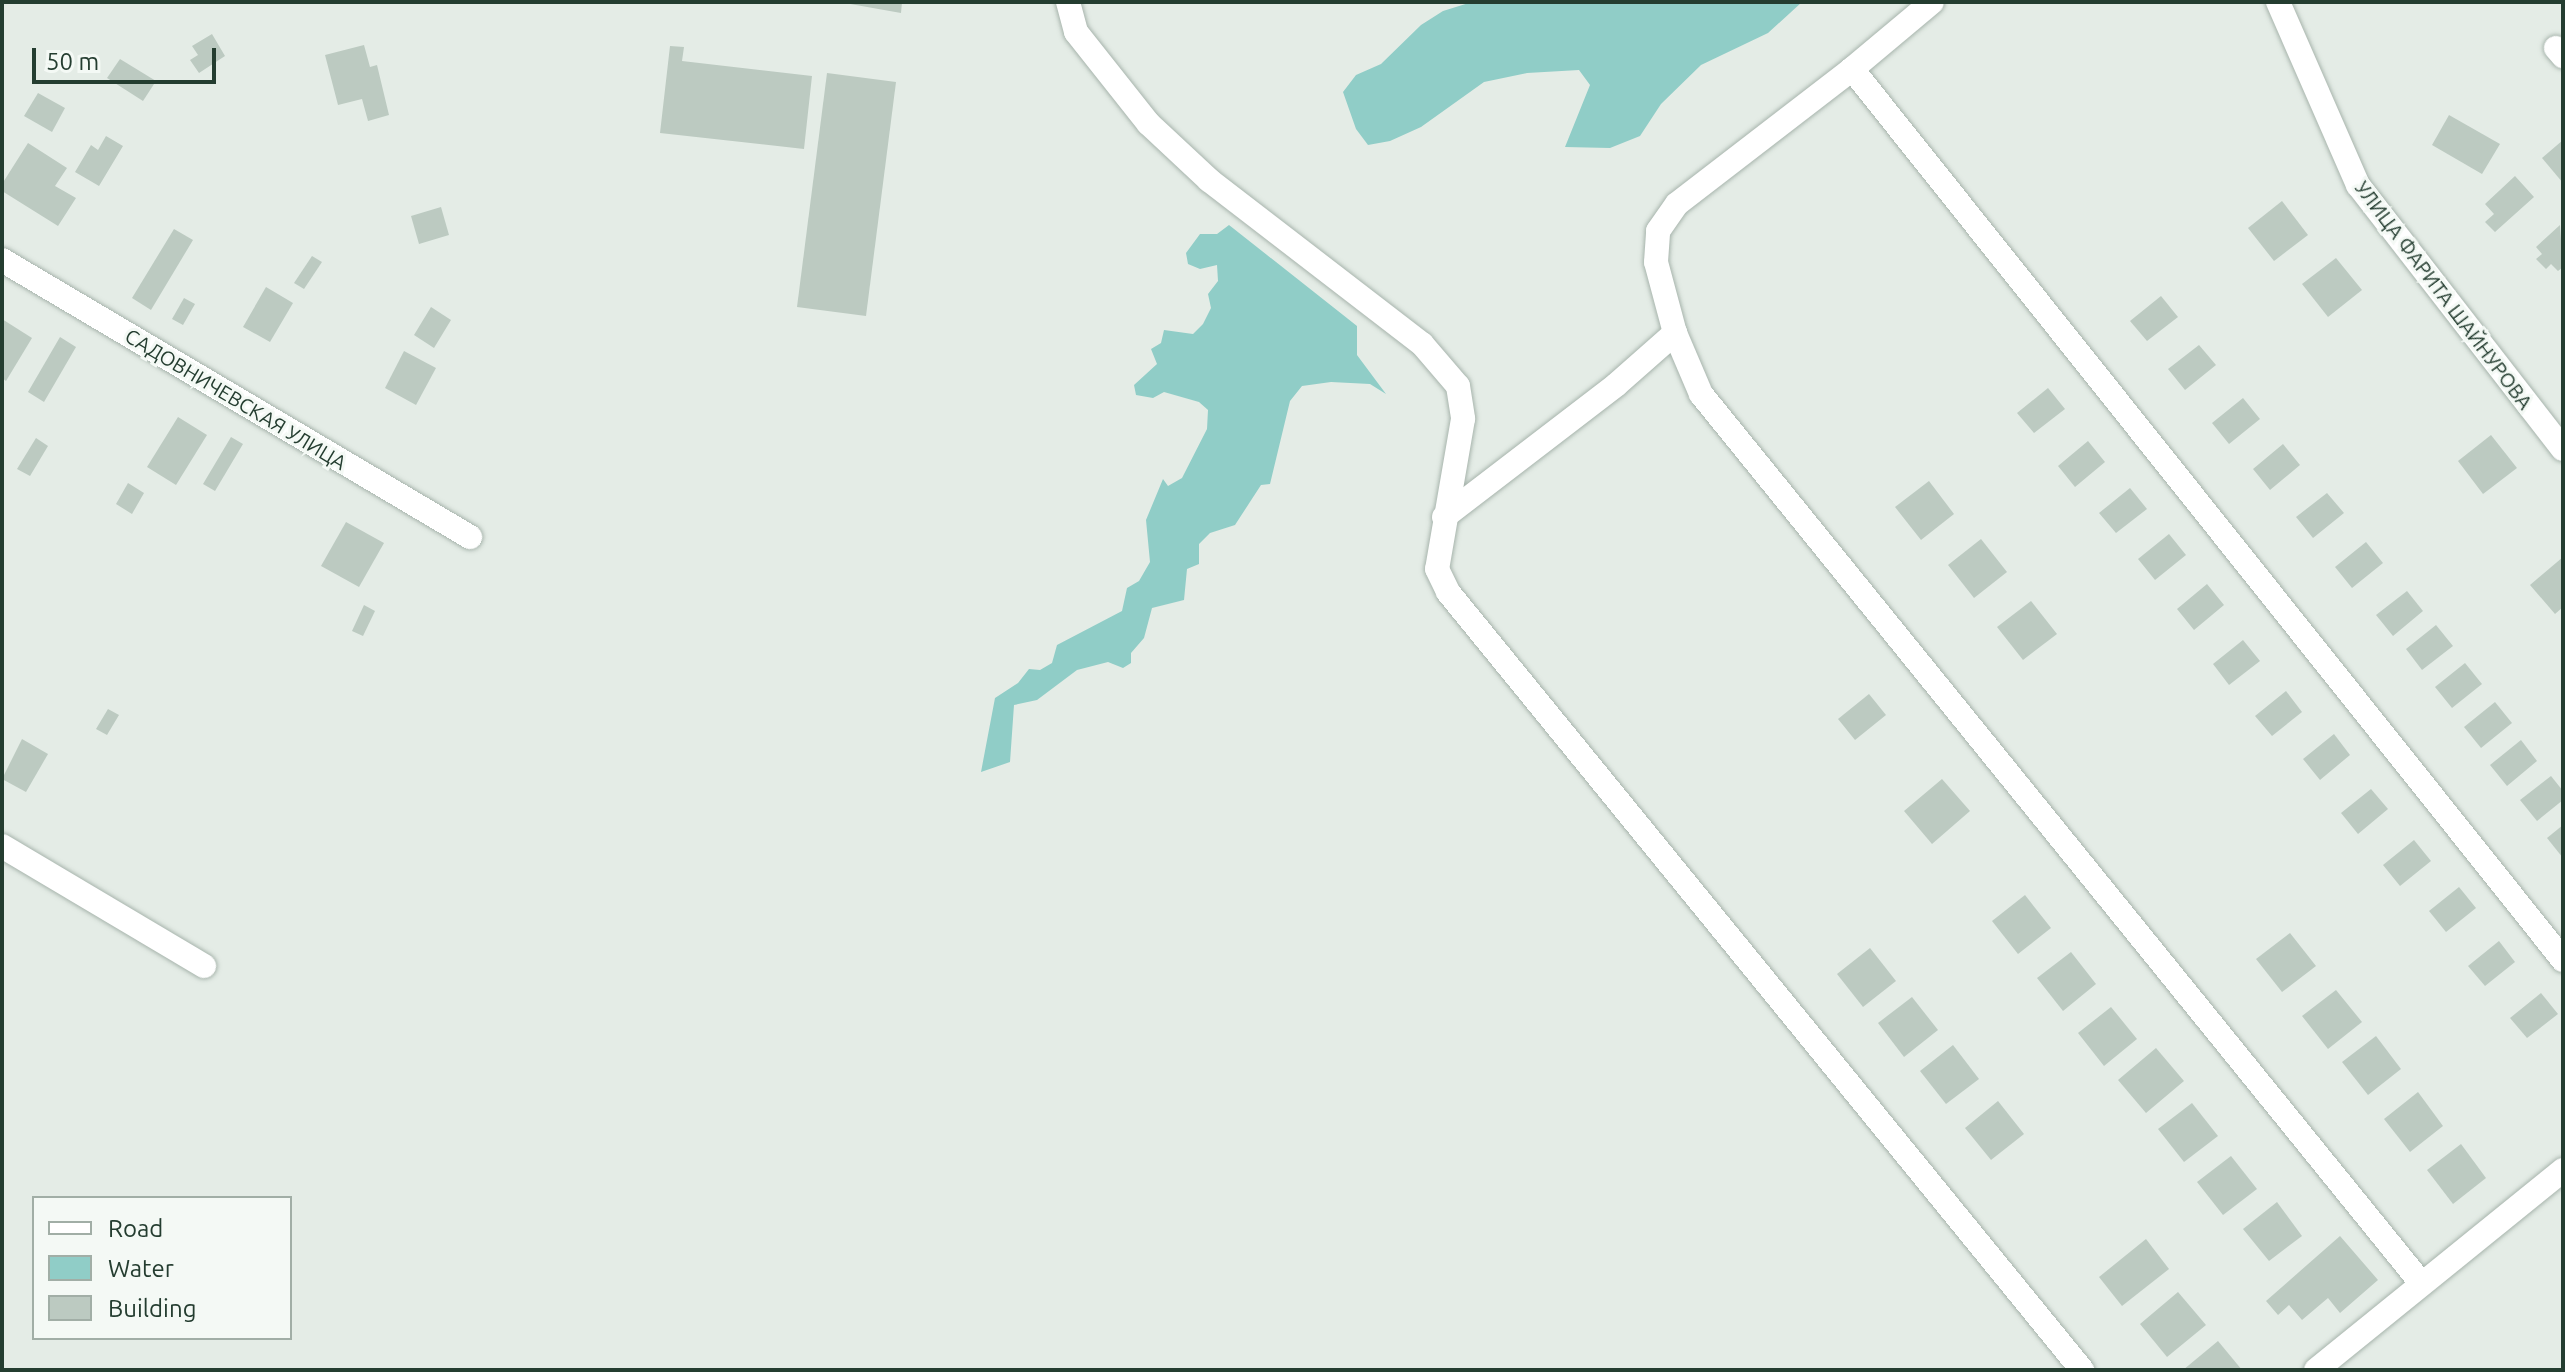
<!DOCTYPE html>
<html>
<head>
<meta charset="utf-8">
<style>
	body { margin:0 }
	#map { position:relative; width:2565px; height:1372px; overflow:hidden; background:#e4ece6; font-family:Ubuntu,sans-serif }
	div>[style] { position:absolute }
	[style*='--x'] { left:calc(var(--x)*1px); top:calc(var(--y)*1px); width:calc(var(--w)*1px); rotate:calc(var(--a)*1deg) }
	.water>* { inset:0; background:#90cdc7 }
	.building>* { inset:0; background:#bccac1 }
	.roads { filter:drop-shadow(0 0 2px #a7b4ac) drop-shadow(0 0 2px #a7b4ac) }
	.minor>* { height:24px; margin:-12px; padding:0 12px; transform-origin:12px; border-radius:12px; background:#fff }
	span { translate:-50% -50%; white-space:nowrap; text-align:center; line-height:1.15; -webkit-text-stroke:6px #f4f9f5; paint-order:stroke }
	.street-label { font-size:20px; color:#243d30 }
	.frame { position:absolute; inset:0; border:4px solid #243d30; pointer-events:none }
	.legend { position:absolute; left:32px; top:1196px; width:260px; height:144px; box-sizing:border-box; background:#f4f9f5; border:2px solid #a1aea6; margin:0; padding:10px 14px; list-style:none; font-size:24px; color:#243d30 }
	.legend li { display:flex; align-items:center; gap:16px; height:40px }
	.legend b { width:40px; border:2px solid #a1aea6 }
	.scale { position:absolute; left:32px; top:48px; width:184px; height:36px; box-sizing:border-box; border:4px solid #243d30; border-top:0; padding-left:10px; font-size:24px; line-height:28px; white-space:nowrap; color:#243d30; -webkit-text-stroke:6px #f4f9f5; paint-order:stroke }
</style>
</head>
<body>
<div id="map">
	<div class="water">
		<div style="clip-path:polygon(1472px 2px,1802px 2px,1768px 33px,1701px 65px,1661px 104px,1640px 136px,1610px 148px,1565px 147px,1590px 85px,1579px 70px,1527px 73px,1484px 82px,1421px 127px,1390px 141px,1368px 145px,1356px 129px,1343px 92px,1356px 75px,1381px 64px,1421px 25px,1443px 11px)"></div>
		<div style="clip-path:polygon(1229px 225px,1357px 326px,1357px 355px,1386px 394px,1370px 384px,1331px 382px,1302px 386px,1290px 401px,1270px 484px,1261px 485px,1235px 525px,1210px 533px,1199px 544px,1199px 564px,1187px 569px,1184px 600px,1152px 608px,1144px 638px,1131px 653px,1131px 663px,1123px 668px,1108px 662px,1077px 670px,1037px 700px,1014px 705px,1010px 762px,981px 772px,995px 698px,1018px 683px,1029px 669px,1040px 670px,1052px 663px,1057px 645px,1122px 611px,1127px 588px,1139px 581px,1150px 562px,1146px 520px,1163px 479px,1168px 486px,1182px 478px,1207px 429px,1208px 410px,1199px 402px,1164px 392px,1153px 398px,1136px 395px,1134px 385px,1157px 364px,1151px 349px,1161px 343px,1164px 330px,1193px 334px,1203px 324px,1211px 308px,1208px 294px,1218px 281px,1217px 265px,1200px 269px,1188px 264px,1186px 253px,1200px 234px,1217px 234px)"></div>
	</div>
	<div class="building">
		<div style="clip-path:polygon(839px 2px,902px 2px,901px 13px)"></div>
		<div style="clip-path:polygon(212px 34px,225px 56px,199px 73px,190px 60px,198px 55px,192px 46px)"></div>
		<div style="clip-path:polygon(364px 45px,370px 67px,377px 65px,389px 115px,368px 121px,362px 99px,338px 105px,325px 55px)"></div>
		<div style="clip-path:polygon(670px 46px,684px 47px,682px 61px,812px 76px,804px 149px,660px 133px)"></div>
		<div style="clip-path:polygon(120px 59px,156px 81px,143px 101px,107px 78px)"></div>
		<div style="clip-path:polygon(827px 73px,896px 82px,866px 316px,797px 307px)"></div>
		<div style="clip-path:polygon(38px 93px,65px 108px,52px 132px,24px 116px)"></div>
		<div style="clip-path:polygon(2449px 115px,2500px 144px,2482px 174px,2432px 145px)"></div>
		<div style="clip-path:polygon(106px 136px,123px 146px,99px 186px,75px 172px,91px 145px,98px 150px)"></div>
		<div style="clip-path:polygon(2563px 140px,2563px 183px,2542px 158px)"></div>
		<div style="clip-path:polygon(28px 143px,67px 168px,55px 186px,76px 198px,58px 226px,2px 191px,2px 184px)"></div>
		<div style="clip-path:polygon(2515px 176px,2534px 197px,2495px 232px,2485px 222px,2494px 214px,2485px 204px)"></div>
		<div style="clip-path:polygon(2282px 201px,2308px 235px,2274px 261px,2248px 228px)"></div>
		<div style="clip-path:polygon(441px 207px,449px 235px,419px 244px,411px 216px)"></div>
		<div style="clip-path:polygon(2560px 225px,2563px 267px,2558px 271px,2551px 264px,2546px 269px,2536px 259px,2542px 254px,2536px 247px)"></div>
		<div style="clip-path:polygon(174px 229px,193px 240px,151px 310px,132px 298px)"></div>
		<div style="clip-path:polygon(312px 256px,322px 262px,304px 289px,294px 283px)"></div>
		<div style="clip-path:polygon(2336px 258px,2362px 290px,2328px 317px,2302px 284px)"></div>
		<div style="clip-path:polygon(266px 287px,293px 303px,270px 342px,243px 327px)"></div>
		<div style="clip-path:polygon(2161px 296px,2178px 317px,2147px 341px,2130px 321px)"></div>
		<div style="clip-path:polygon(184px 298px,195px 304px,183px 325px,172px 319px)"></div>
		<div style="clip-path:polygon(431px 307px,451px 320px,434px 348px,414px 335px)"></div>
		<div style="clip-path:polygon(2px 319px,32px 338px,6px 381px,2px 378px)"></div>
		<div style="clip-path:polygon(60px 337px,76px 347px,44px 402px,28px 392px)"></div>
		<div style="clip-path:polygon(2199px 345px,2216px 365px,2185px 390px,2168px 369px)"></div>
		<div style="clip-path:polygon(404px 351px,436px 368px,416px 405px,385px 388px)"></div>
		<div style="clip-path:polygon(2048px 388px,2065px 409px,2034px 433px,2017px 413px)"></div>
		<div style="clip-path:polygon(2243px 398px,2260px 419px,2229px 444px,2212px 423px)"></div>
		<div style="clip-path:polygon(178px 417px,207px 435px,176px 485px,147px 467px)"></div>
		<div style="clip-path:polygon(2491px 435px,2517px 468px,2483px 494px,2458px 461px)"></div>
		<div style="clip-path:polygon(231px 437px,243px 444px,215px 491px,203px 484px)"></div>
		<div style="clip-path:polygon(36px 438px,48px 446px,30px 476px,17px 469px)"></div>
		<div style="clip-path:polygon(2088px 441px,2105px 462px,2075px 487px,2058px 466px)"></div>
		<div style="clip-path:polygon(2283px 444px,2300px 465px,2270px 490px,2253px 469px)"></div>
		<div style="clip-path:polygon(1929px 481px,1954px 514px,1921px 540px,1895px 507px)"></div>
		<div style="clip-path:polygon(128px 483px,144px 493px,132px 514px,116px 504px)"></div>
		<div style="clip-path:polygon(2130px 488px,2147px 509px,2116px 533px,2099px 513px)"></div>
		<div style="clip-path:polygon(2327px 493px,2344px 513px,2313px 538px,2296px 517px)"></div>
		<div style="clip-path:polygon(346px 522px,384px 543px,359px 587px,321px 566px)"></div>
		<div style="clip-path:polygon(2169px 534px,2186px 555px,2155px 580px,2138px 559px)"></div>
		<div style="clip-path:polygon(1981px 539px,2007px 572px,1974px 598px,1948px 565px)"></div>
		<div style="clip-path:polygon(2366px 542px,2383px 563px,2352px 588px,2335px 567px)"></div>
		<div style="clip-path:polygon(2563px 557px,2563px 607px,2555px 614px,2530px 585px)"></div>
		<div style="clip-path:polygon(2207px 584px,2224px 605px,2194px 630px,2177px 609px)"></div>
		<div style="clip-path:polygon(2407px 591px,2423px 611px,2393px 636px,2376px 615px)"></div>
		<div style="clip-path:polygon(2031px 601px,2057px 634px,2023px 660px,1997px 627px)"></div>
		<div style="clip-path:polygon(364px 605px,375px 611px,363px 636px,352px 631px)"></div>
		<div style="clip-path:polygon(2436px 625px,2453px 646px,2422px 670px,2406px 649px)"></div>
		<div style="clip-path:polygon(2243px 640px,2260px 661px,2229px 685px,2213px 664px)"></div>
		<div style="clip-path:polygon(2465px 663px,2482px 684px,2452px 708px,2435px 687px)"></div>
		<div style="clip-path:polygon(2286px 691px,2302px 712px,2272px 736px,2255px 716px)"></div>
		<div style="clip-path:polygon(1869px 694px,1886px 715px,1855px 740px,1838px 719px)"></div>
		<div style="clip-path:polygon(2495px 702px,2512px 723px,2481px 748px,2464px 727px)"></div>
		<div style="clip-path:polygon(108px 709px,119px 715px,107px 735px,96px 729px)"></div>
		<div style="clip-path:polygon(2334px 734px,2350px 755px,2320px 780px,2303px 759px)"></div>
		<div style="clip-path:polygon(22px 739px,48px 754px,26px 792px,2px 779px)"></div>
		<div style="clip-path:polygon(2521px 740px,2537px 761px,2507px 786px,2490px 765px)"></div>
		<div style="clip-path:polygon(2551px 776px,2563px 791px,2563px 800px,2537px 821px,2520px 800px)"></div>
		<div style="clip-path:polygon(1942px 779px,1970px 811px,1932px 844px,1904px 811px)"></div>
		<div style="clip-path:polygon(2371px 789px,2388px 809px,2358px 834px,2341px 813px)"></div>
		<div style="clip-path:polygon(2563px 825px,2563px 858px,2547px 838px)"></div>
		<div style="clip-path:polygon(2414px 840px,2431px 861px,2400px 886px,2383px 865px)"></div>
		<div style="clip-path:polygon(2459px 887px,2476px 908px,2446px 932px,2429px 911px)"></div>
		<div style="clip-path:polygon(2025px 895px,2051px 928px,2018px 954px,1992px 921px)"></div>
		<div style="clip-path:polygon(2290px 933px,2316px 966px,2282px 992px,2256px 959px)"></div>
		<div style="clip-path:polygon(2499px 941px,2515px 962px,2485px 986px,2468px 966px)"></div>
		<div style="clip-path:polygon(1870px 948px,1896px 981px,1863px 1007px,1837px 974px)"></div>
		<div style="clip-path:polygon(2071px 952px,2096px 984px,2063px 1011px,2037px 978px)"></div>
		<div style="clip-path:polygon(2336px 990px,2362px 1022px,2328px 1049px,2302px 1016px)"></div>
		<div style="clip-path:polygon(2541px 993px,2558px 1014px,2527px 1038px,2510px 1018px)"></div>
		<div style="clip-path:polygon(1912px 997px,1938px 1030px,1904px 1057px,1878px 1023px)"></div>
		<div style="clip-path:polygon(2111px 1007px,2137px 1039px,2104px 1066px,2078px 1033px)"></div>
		<div style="clip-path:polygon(2376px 1036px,2401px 1069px,2368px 1095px,2342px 1062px)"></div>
		<div style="clip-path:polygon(1953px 1045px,1979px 1079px,1946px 1104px,1920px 1071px)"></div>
		<div style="clip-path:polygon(2156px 1048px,2184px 1081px,2146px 1113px,2118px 1080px)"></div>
		<div style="clip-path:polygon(2418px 1092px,2443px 1126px,2410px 1152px,2384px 1119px)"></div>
		<div style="clip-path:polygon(1998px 1101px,2024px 1134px,1991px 1160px,1965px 1128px)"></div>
		<div style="clip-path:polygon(2192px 1103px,2218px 1136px,2184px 1162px,2158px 1129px)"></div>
		<div style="clip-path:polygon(2461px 1144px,2486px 1178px,2453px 1204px,2427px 1170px)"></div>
		<div style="clip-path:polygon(2231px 1156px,2257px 1189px,2223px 1215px,2197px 1182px)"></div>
		<div style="clip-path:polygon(2277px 1202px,2302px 1236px,2269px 1261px,2243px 1229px)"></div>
		<div style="clip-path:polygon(2340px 1236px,2378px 1280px,2340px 1313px,2328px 1298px,2302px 1320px,2289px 1305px,2278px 1315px,2266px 1301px)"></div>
		<div style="clip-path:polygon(2146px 1239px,2169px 1269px,2122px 1306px,2099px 1277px)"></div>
		<div style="clip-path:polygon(2178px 1292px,2206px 1325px,2167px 1357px,2140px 1324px)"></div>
		<div style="clip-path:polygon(2218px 1341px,2242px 1370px,2183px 1370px)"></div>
	</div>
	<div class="roads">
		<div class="minor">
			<div style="--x:1068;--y:2;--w:31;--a:75"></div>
			<div style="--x:1076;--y:32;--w:117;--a:51.6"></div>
			<div style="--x:1149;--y:124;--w:82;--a:43"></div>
			<div style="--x:1209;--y:180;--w:269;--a:37.6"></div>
			<div style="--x:1422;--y:344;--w:55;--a:49.4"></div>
			<div style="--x:1458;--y:386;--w:33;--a:81"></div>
			<div style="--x:1463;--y:419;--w:152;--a:99.8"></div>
			<div style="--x:1437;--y:569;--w:25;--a:64"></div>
			<div style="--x:1448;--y:592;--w:1004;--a:50.82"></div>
			<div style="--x:2278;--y:2;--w:200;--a:66.4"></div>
			<div style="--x:2358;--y:185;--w:334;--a:52.2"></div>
			<div style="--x:2556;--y:48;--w:11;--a:49"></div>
			<div style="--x:1852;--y:69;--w:1140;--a:51.41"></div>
			<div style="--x:2;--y:260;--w:544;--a:30.62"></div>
			<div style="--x:1675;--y:333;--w:66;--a:66.9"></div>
			<div style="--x:1701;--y:394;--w:1145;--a:50.99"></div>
			<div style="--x:1444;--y:517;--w:217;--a:-37.5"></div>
			<div style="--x:1616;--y:385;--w:79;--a:-41.4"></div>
			<div style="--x:1675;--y:333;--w:73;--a:-105"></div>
			<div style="--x:1656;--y:262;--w:31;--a:-86"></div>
			<div style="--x:1658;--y:231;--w:33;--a:-55"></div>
			<div style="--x:1677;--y:204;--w:221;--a:-37.6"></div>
			<div style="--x:1852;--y:69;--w:104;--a:-39.9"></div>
			<div style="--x:2;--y:846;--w:235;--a:30.7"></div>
			<div style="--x:2316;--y:1370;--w:318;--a:-39"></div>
		</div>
	</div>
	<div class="street-label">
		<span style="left:2444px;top:295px;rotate:53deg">УЛИЦА ФАРИТА ШАЙНУРОВА</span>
		<span style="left:236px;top:399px;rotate:31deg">САДОВНИЧЕВСКАЯ УЛИЦА</span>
	</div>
	<div class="frame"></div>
	<ul class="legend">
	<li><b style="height:10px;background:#fff"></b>Road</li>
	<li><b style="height:22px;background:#90cdc7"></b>Water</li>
	<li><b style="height:22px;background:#bccac1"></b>Building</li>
	</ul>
	<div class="scale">50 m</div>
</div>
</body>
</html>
